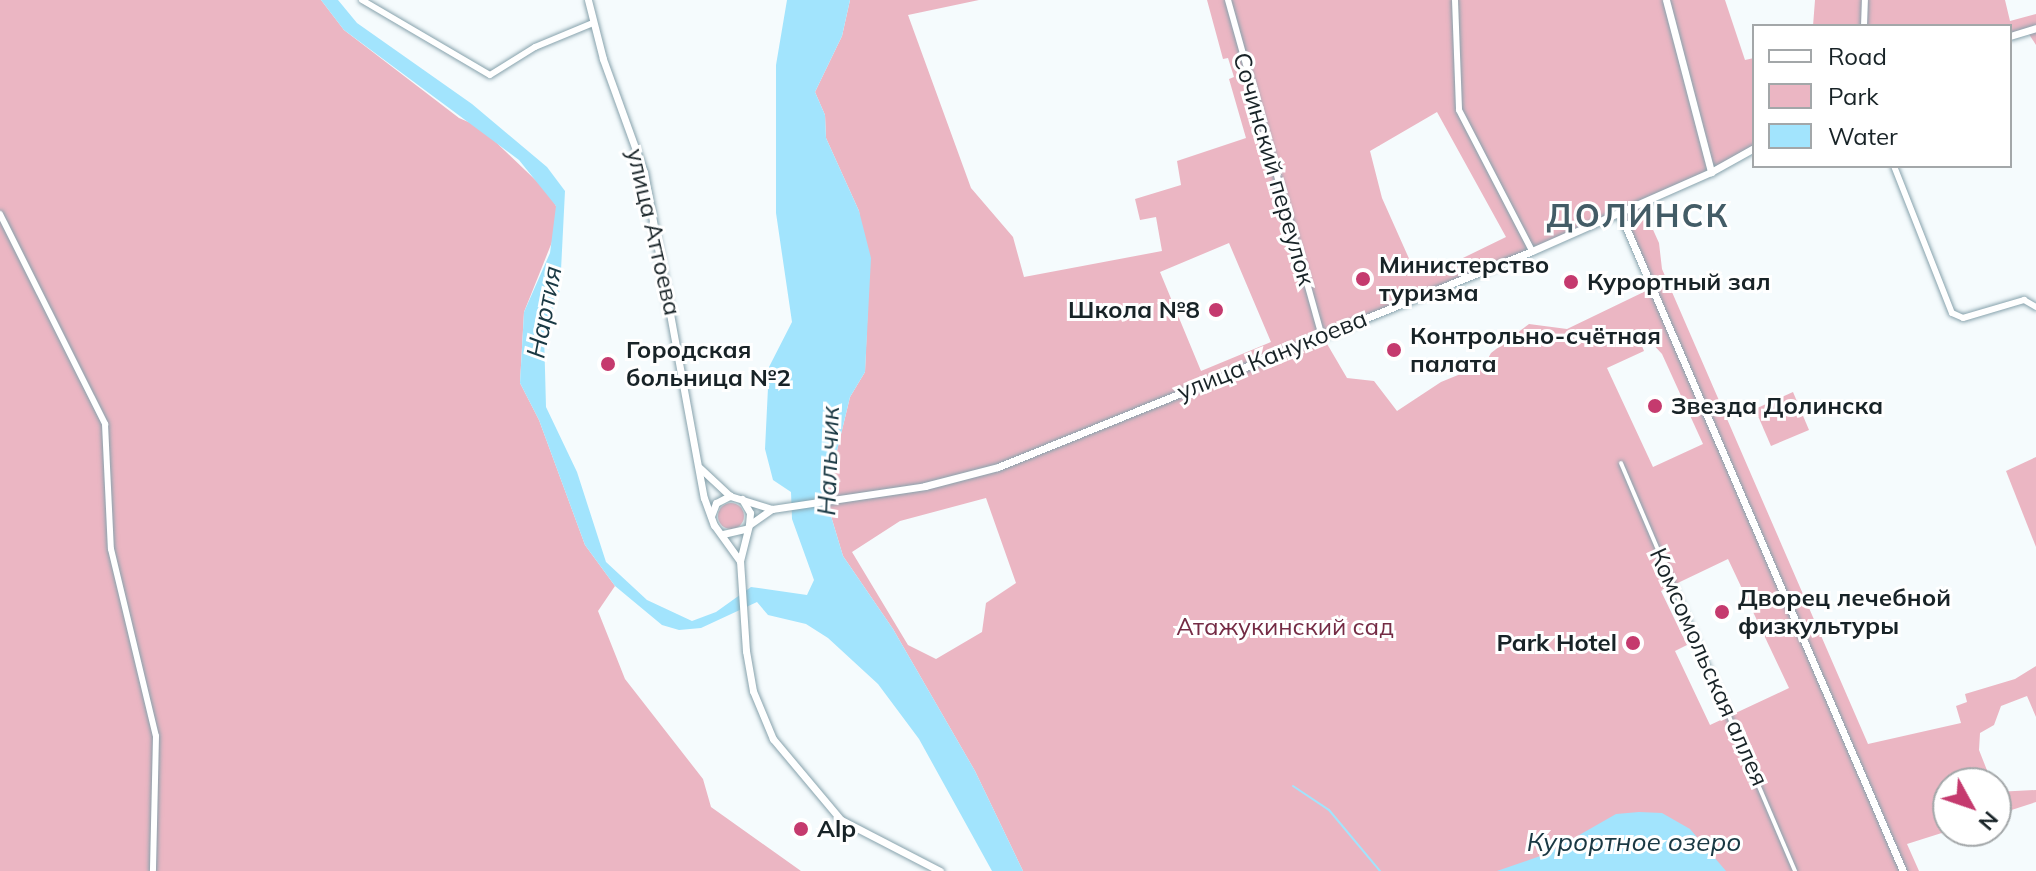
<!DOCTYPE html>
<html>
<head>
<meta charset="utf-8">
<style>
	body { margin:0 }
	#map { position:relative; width:2036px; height:871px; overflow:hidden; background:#f5fbfd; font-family:Mulish,sans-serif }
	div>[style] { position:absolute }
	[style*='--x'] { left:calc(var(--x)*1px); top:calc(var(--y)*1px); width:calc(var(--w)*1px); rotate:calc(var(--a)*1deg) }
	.green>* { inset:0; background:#ebb6c3 }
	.round { border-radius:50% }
	.water>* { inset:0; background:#a2e4fd }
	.stream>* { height:2px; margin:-1px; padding:0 1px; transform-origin:1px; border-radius:1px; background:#a2e4fd }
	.roads { filter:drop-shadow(0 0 2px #87a2ac) drop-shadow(0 0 2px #87a2ac) }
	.pedestrian>* { height:4px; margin:-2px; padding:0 2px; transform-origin:2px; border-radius:2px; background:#fff }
	.minor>* { height:6px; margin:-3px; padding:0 3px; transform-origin:3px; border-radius:3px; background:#fff }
	.tertiary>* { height:7px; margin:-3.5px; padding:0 3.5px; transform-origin:3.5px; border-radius:3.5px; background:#fff }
	.dots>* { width:22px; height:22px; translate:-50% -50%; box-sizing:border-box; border:4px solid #fff; border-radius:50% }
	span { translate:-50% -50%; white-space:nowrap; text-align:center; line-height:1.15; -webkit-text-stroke:6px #fff; paint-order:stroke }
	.street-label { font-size:24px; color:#182327 }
	.poi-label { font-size:24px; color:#182327; font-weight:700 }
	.left { translate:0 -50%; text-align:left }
	.right { translate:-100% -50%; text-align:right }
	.park-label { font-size:24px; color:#742b44 }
	.water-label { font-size:26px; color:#193843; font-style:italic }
	.district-label { font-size:32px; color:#435c66; font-weight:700; letter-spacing:2px }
	.legend { position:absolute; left:1752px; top:24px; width:260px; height:144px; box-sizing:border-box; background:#fff; border:2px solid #a3a7a9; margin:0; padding:10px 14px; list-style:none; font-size:24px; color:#182327 }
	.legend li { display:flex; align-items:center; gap:16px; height:40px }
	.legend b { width:40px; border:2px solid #a3a7a9 }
	.north { position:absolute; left:1932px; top:767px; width:80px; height:80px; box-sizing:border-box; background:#fff; border:2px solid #a3a7a9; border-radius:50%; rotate:130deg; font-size:22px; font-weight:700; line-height:32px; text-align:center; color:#182327 }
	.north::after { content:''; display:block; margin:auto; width:28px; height:36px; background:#c53a6e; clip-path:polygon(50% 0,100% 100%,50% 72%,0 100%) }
</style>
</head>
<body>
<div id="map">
	<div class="green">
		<div style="clip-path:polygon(0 0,321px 0,344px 30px,459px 118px,480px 127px,548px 192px,556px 206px,556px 232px,524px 312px,520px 383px,539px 420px,585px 545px,615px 586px,598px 611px,625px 679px,703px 779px,711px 807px,801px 871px,0 871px)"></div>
		<div style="clip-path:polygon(evenodd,850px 0,979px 0,908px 15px,971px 188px,1013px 237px,1024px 277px,1162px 251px,1156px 217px,1140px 220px,1135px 199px,1181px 185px,1177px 161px,1246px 138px,1229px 79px,1234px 77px,1228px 58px,1223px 59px,1207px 0,1725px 0,1745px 60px,1754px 58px,1754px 148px,1641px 203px,1659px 243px,1662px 269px,1868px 744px,1961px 723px,1956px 706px,1967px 702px,1965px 694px,2015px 679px,2036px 666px,2036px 717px,2027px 696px,2001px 706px,1994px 725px,1980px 733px,1979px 750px,1992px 783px,1948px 783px,1948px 831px,1907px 844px,1919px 871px,1023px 871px,975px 771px,893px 629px,843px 556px,831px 516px,828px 488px,850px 397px,865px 372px,868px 300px,859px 211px,826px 138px,825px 115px,815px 92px,842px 36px,850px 0,1437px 112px,1506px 237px,1428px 275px,1415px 272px,1382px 198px,1370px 151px,1437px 112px,850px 0,1619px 212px,1652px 288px,1567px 329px,1529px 324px,1491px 353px,1485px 364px,1441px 382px,1397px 411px,1374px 381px,1347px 378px,1323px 337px,1619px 212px,850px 0,1229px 243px,1271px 342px,1201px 371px,1160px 272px,1229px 243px,850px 0,1651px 342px,1662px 354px,1703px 444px,1653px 467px,1607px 368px,1644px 351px,1642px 346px,1651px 342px,850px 0,986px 498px,1016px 583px,986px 603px,982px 632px,936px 659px,908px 645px,852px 552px,900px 521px,986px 498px,850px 0,1728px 559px,1789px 688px,1710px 725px,1675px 651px,1687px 645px,1661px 591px,1728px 559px)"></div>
		<div style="clip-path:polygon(1815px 0,2005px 0,2010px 21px,2036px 14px,2036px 45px,2027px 31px,2010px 36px,2010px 26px,1813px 26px)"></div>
		<div style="clip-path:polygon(1793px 392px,1809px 430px,1771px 446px,1755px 409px)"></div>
		<div style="clip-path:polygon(2036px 457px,2036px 547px,2006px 471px)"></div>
		<div class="round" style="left:718px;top:503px;width:26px;height:26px"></div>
		<div style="clip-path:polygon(2036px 790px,2036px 802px,1996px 815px,1996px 792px)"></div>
	</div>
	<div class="water">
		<div style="clip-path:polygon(321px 0,338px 0,357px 23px,472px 104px,547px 167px,565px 191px,560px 290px,544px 333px,546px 407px,577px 472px,606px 562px,647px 600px,692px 621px,716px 612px,751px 587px,807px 595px,814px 580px,792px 519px,791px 492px,773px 480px,765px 449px,769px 367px,792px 322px,776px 213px,776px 65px,787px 0,850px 0,842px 36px,815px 92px,825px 115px,826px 138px,859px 211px,871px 258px,865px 372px,850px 397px,828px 488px,831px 516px,843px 556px,893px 629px,975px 771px,1023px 871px,992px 871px,919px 739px,878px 684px,828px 638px,806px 624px,768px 615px,757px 602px,701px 628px,679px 630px,662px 625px,615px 586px,585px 545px,539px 420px,520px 383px,524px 312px,550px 253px,556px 206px,519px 160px,344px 30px)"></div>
		<div style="clip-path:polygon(1639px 812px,1662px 813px,1690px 829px,1726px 871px,1497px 871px,1546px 854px,1616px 814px)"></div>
	</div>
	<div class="stream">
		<div style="--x:1293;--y:786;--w:43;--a:33.7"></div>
		<div style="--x:1329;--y:810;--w:80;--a:50.1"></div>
	</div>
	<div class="roads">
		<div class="pedestrian">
			<div style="--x:1621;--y:463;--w:444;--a:66.9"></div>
		</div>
		<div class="minor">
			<div style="--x:362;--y:0;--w:148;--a:30.4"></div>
			<div style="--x:490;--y:75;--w:53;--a:-31.9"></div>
			<div style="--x:535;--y:47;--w:63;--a:-22.5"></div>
			<div style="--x:1228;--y:0;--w:350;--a:74.4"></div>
			<div style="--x:1455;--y:0;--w:110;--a:87.9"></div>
			<div style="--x:1459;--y:110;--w:159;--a:62.6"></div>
			<div style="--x:1864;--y:26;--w:26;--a:-88"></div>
			<div style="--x:1894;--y:166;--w:158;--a:68.5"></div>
			<div style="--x:1952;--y:313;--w:12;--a:24"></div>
			<div style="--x:1963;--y:318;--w:64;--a:-16.4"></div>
			<div style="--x:2024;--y:300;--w:14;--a:30"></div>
			<div style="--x:0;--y:214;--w:235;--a:63.4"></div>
			<div style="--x:105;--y:424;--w:125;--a:87.3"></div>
			<div style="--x:111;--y:549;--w:192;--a:76.5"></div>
			<div style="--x:156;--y:736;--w:135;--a:91.3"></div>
		</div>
		<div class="tertiary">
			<div style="--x:588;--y:0;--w:61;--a:75.7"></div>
			<div style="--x:603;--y:59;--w:120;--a:70.1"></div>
			<div style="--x:644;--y:172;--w:331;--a:79.6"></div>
			<div style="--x:704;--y:498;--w:29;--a:70"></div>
			<div style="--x:714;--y:525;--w:44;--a:54.2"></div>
			<div style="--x:1666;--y:0;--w:178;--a:75.3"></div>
			<div style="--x:2010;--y:36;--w:27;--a:-17"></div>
			<div style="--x:1619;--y:211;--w:719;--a:66.72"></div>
			<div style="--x:700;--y:468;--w:41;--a:43"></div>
			<div style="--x:742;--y:499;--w:16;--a:60"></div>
			<div style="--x:750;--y:513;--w:11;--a:95"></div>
			<div style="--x:711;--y:516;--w:14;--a:-69"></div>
			<div style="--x:716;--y:503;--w:16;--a:-27"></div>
			<div style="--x:730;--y:496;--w:44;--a:17.2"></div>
			<div style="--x:723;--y:534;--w:23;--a:-13"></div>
			<div style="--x:940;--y:871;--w:111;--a:-152.7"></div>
			<div style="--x:841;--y:820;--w:106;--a:-130"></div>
			<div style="--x:773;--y:739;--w:52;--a:-112.6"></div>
			<div style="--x:753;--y:691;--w:41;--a:-99.9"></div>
			<div style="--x:746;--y:651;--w:90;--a:-93.8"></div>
			<div style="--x:740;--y:561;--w:37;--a:-76"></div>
			<div style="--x:749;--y:525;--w:28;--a:-35"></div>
			<div style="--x:772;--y:509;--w:155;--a:-8.5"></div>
			<div style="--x:925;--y:486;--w:75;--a:-14.6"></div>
			<div style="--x:998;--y:467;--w:576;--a:-22.02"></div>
			<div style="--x:1532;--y:251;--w:196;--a:-23.8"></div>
			<div style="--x:1711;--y:172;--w:49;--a:-29.2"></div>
		</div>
	</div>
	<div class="dots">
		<div style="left:1363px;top:279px;background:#c53a6e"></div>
		<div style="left:1571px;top:282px;background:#c53a6e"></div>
		<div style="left:1216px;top:310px;background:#c53a6e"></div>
		<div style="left:1394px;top:350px;background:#c53a6e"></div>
		<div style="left:608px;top:364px;background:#c53a6e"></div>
		<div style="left:1655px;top:406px;background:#c53a6e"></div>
		<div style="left:1722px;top:612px;background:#c53a6e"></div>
		<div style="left:1633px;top:643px;background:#c53a6e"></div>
		<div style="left:801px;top:829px;background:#c53a6e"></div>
	</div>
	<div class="street-label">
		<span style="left:1274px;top:169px;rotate:74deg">Сочинский переулок</span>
		<span style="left:654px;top:232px;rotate:77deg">улица Аттоева</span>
		<span style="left:1272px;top:355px;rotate:-22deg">улица Канукоева</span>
		<span style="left:1709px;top:667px;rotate:66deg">Комсомольская аллея</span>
	</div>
	<div class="poi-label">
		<span class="left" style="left:1379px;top:279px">Министерство<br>туризма</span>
		<span class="left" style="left:1587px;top:282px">Курортный зал</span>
		<span class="right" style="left:1200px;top:310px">Школа №8</span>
		<span class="left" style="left:1410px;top:350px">Контрольно-счётная<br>палата</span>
		<span class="left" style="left:626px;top:364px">Городская<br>больница №2</span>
		<span class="left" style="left:1671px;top:406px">Звезда Долинска</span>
		<span class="left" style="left:1738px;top:612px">Дворец лечебной<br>физкультуры</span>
		<span class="right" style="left:1617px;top:643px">Park Hotel</span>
		<span class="left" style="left:817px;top:829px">Alp</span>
	</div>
	<div class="park-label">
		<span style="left:1285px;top:627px">Атажукинский сад</span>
	</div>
	<div class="water-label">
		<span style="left:544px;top:312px;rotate:-79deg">Нартия</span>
		<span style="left:828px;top:461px;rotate:-88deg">Нальчик</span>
		<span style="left:1634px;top:842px">Курортное озеро</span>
	</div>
	<div class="district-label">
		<span style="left:1638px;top:215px">ДОЛИНСК</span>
	</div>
	<ul class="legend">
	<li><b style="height:10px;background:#fff"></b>Road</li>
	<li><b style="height:22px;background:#ebb6c3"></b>Park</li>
	<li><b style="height:22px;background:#a2e4fd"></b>Water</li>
	</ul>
	<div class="north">N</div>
</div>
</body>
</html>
